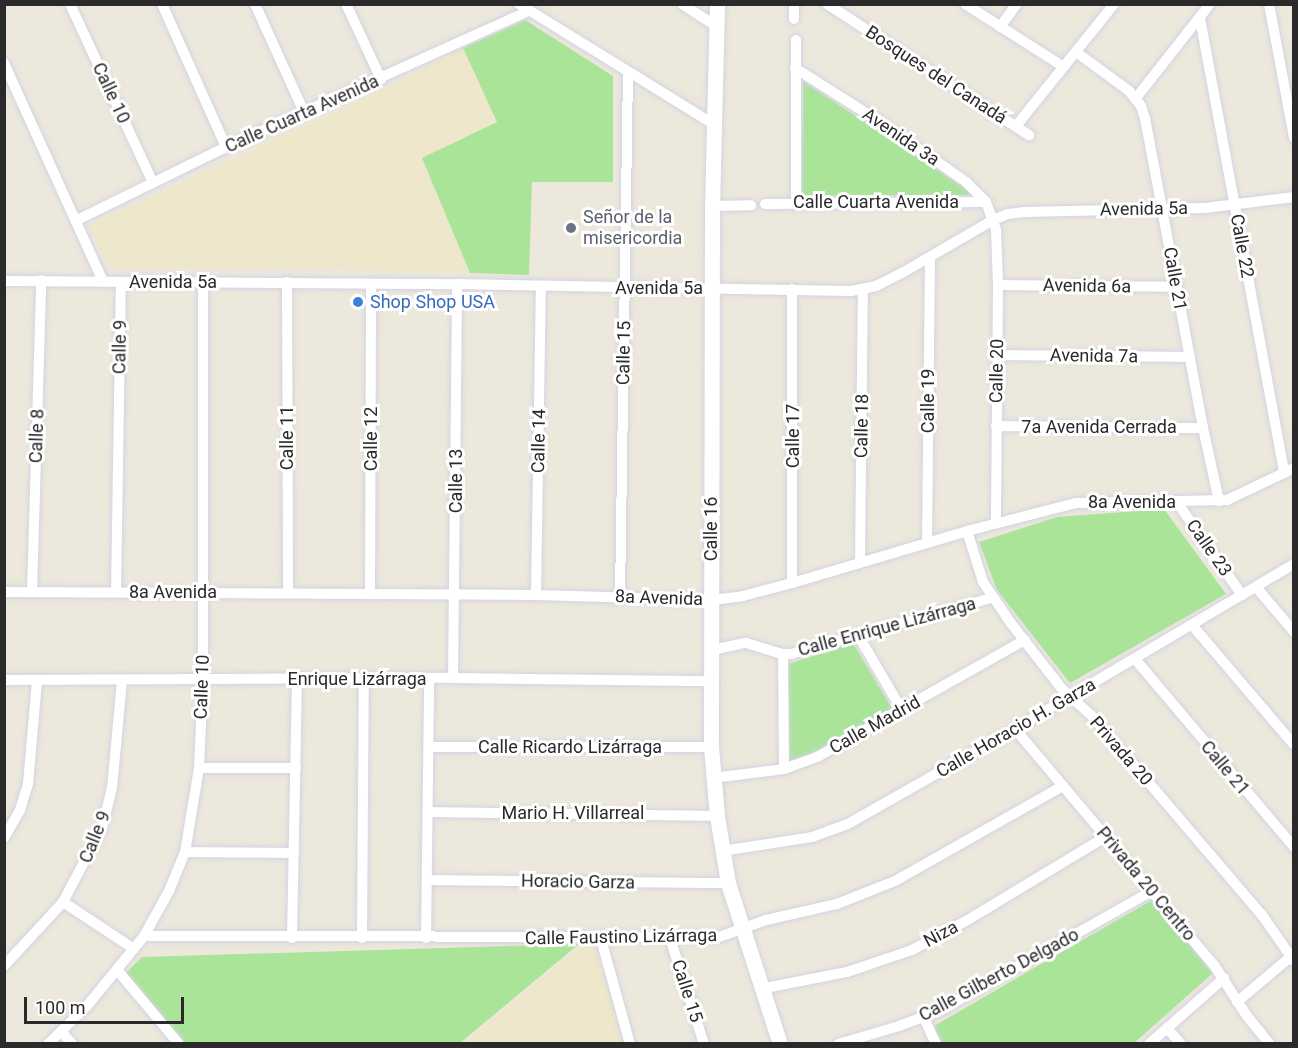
<!DOCTYPE html>
<html>
<head>
<meta charset="utf-8">
<style>
	body { margin:0 }
	#map { position:relative; width:1298px; height:1048px; overflow:hidden; background:#ede8dc; font-family:Roboto,sans-serif }
	div>[style] { position:absolute }
	[style*='--x'] { left:calc(var(--x)*1px); top:calc(var(--y)*1px); width:calc(var(--w)*1px); rotate:calc(var(--a)*1deg) }
	.education>* { inset:0; background:#eee7cc }
	.green>* { inset:0; background:#a9e498 }
	.roads { filter:drop-shadow(0 0 2px #d2d3e3) drop-shadow(0 0 2px #d2d3e3) }
	.street>* { height:10px; margin:-5px; padding:0 5px; transform-origin:5px; border-radius:5px; background:#fff }
	.secondary>* { height:15px; margin:-7.5px; padding:0 7.5px; transform-origin:7.5px; border-radius:7.5px; background:#fff }
	.dots>* { width:16px; height:16px; translate:-50% -50%; box-sizing:border-box; border:3px solid #fff; border-radius:50% }
	span { translate:-50% -50%; white-space:nowrap; text-align:center; line-height:1.15; -webkit-text-stroke:6px #fff; paint-order:stroke }
	.street-label { font-size:18px; color:#2a2a2a }
	.worship-label { font-size:18px; color:#5b616d }
	.left { translate:0 -50%; text-align:left }
	.shop-label { font-size:18px; color:#366cbe }
	.frame { position:absolute; inset:0; border:6px solid #2a2a2a; pointer-events:none }
	.scale { position:absolute; left:24px; top:997px; width:160px; height:27px; box-sizing:border-box; border:3px solid #2a2a2a; border-top:0; padding-left:8px; font-size:18px; line-height:21px; white-space:nowrap; color:#2a2a2a; -webkit-text-stroke:4px #fff; paint-order:stroke }
</style>
</head>
<body>
<div id="map">
	<div class="education">
		<div style="clip-path:polygon(463px 48px,498px 122px,422px 159px,470px 273px,290px 268px,110px 269px,88px 226px,391px 86px)"></div>
		<div style="clip-path:polygon(582px 944px,596px 948px,626px 1043px,463px 1044px)"></div>
	</div>
	<div class="green">
		<div style="clip-path:polygon(525px 20px,613px 76px,613px 182px,532px 182px,529px 275px,470px 273px,422px 158px,497px 122px,463px 48px)"></div>
		<div style="clip-path:polygon(803px 81px,975px 195px,802px 196px)"></div>
		<div style="clip-path:polygon(1164px 509px,1226px 594px,1070px 683px,997px 590px,979px 542px,1057px 517px)"></div>
		<div style="clip-path:polygon(853px 643px,892px 708px,822px 749px,795px 761px,790px 760px,787px 756px,788px 664px)"></div>
		<div style="clip-path:polygon(1152px 900px,1213px 973px,1134px 1043px,942px 1043px,934px 1026px)"></div>
		<div style="clip-path:polygon(579px 944px,460px 1043px,184px 1043px,126px 973px,142px 957px)"></div>
	</div>
	<div class="roads">
		<div class="street">
			<div style="--x:70;--y:4;--w:195;--a:65.1"></div>
			<div style="--x:162;--y:4;--w:157;--a:65.9"></div>
			<div style="--x:255;--y:4;--w:119;--a:65.6"></div>
			<div style="--x:346;--y:4;--w:83;--a:65"></div>
			<div style="--x:519;--y:4;--w:228;--a:31.7"></div>
			<div style="--x:682;--y:4;--w:40;--a:32.9"></div>
			<div style="--x:827;--y:4;--w:241;--a:33"></div>
			<div style="--x:965;--y:4;--w:117;--a:32.5"></div>
			<div style="--x:1269;--y:4;--w:136;--a:79.4"></div>
			<div style="--x:1200;--y:18;--w:463;--a:79.5"></div>
			<div style="--x:794;--y:19;--w:15;--a:-90"></div>
			<div style="--x:1000;--y:27;--w:29;--a:-54"></div>
			<div style="--x:796;--y:40;--w:161;--a:90"></div>
			<div style="--x:1076;--y:52;--w:66;--a:36.3"></div>
			<div style="--x:1129;--y:91;--w:19;--a:51"></div>
			<div style="--x:1141;--y:106;--w:13;--a:72"></div>
			<div style="--x:1145;--y:118;--w:315;--a:79.4"></div>
			<div style="--x:1203;--y:428;--w:75;--a:77.6"></div>
			<div style="--x:4;--y:63;--w:239;--a:65.6"></div>
			<div style="--x:795;--y:68;--w:114;--a:32.4"></div>
			<div style="--x:891;--y:129;--w:92;--a:35.2"></div>
			<div style="--x:966;--y:182;--w:28;--a:45"></div>
			<div style="--x:986;--y:202;--w:30;--a:70"></div>
			<div style="--x:996;--y:230;--w:55;--a:87.9"></div>
			<div style="--x:998;--y:285;--w:238;--a:90.5"></div>
			<div style="--x:1136;--y:98;--w:120;--a:-51.8"></div>
			<div style="--x:1016;--y:126;--w:156;--a:-51.2"></div>
			<div style="--x:765;--y:204;--w:221;--a:-0.5"></div>
			<div style="--x:712;--y:206;--w:39;--a:-1"></div>
			<div style="--x:77;--y:220;--w:166;--a:-26.1"></div>
			<div style="--x:226;--y:147;--w:331;--a:-24.2"></div>
			<div style="--x:4;--y:281;--w:453;--a:0.4"></div>
			<div style="--x:457;--y:284;--w:394;--a:1"></div>
			<div style="--x:851;--y:291;--w:25;--a:-11"></div>
			<div style="--x:876;--y:286;--w:29;--a:-27"></div>
			<div style="--x:902;--y:273;--w:105;--a:-30.2"></div>
			<div style="--x:993;--y:220;--w:16;--a:-22"></div>
			<div style="--x:1008;--y:214;--w:16;--a:-7"></div>
			<div style="--x:1024;--y:212;--w:181;--a:-1.3"></div>
			<div style="--x:1205;--y:208;--w:90;--a:-7"></div>
			<div style="--x:287;--y:282;--w:311;--a:89.8"></div>
			<div style="--x:998;--y:285;--w:178;--a:0.6"></div>
			<div style="--x:792;--y:289;--w:294;--a:90"></div>
			<div style="--x:998;--y:355;--w:192;--a:0.6"></div>
			<div style="--x:996;--y:426;--w:207;--a:0.6"></div>
			<div style="--x:1176;--y:501;--w:115;--a:54.9"></div>
			<div style="--x:967;--y:531;--w:53;--a:72.6"></div>
			<div style="--x:983;--y:582;--w:48;--a:56"></div>
			<div style="--x:1010;--y:622;--w:85;--a:52.2"></div>
			<div style="--x:1062;--y:689;--w:39;--a:42"></div>
			<div style="--x:1091;--y:715;--w:263;--a:49.5"></div>
			<div style="--x:1262;--y:915;--w:56;--a:55.2"></div>
			<div style="--x:927;--y:543;--w:284;--a:-89.4"></div>
			<div style="--x:860;--y:561;--w:271;--a:-89.4"></div>
			<div style="--x:1256;--y:587;--w:59;--a:49.8"></div>
			<div style="--x:4;--y:592;--w:532;--a:0.32"></div>
			<div style="--x:536;--y:595;--w:176;--a:1.6"></div>
			<div style="--x:712;--y:600;--w:31;--a:-7"></div>
			<div style="--x:743;--y:596;--w:51;--a:-14.9"></div>
			<div style="--x:792;--y:583;--w:183;--a:-16.5"></div>
			<div style="--x:967;--y:531;--w:113;--a:-14.4"></div>
			<div style="--x:1076;--y:503;--w:151;--a:-1.1"></div>
			<div style="--x:1227;--y:500;--w:74;--a:-25.5"></div>
			<div style="--x:32;--y:592;--w:312;--a:-88.3"></div>
			<div style="--x:116;--y:592;--w:310;--a:-89.1"></div>
			<div style="--x:370;--y:594;--w:310;--a:-89.8"></div>
			<div style="--x:536;--y:595;--w:308;--a:-89.1"></div>
			<div style="--x:620;--y:597;--w:524;--a:-89.13"></div>
			<div style="--x:1192;--y:625;--w:157;--a:49.6"></div>
			<div style="--x:858;--y:635;--w:87;--a:59.6"></div>
			<div style="--x:712;--y:650;--w:35;--a:-12"></div>
			<div style="--x:746;--y:643;--w:39;--a:17"></div>
			<div style="--x:783;--y:654;--w:8;--a:0"></div>
			<div style="--x:791;--y:654;--w:209;--a:-15.6"></div>
			<div style="--x:783;--y:654;--w:115;--a:89.5"></div>
			<div style="--x:1135;--y:659;--w:246;--a:49.8"></div>
			<div style="--x:453;--y:678;--w:394;--a:-89.4"></div>
			<div style="--x:4;--y:680;--w:449;--a:-0.3"></div>
			<div style="--x:453;--y:678;--w:257;--a:0.7"></div>
			<div style="--x:1015;--y:729;--w:309;--a:49.9"></div>
			<div style="--x:1214;--y:965;--w:61;--a:57.1"></div>
			<div style="--x:1247;--y:1016;--w:36;--a:51"></div>
			<div style="--x:429;--y:747;--w:282;--a:0"></div>
			<div style="--x:199;--y:768;--w:97;--a:0"></div>
			<div style="--x:713;--y:778;--w:72;--a:-7.2"></div>
			<div style="--x:784;--y:769;--w:37;--a:-20"></div>
			<div style="--x:819;--y:756;--w:236;--a:-29.4"></div>
			<div style="--x:429;--y:812;--w:288;--a:0.8"></div>
			<div style="--x:4;--y:838;--w:32;--a:-60"></div>
			<div style="--x:20;--y:810;--w:27;--a:-73"></div>
			<div style="--x:28;--y:784;--w:103;--a:-85"></div>
			<div style="--x:722;--y:851;--w:91;--a:-8.8"></div>
			<div style="--x:812;--y:837;--w:38;--a:-20"></div>
			<div style="--x:848;--y:824;--w:192;--a:-29.6"></div>
			<div style="--x:1015;--y:729;--w:324;--a:-30.6"></div>
			<div style="--x:185;--y:852;--w:109;--a:0.5"></div>
			<div style="--x:427;--y:880;--w:301;--a:0.6"></div>
			<div style="--x:63;--y:902;--w:85;--a:33.5"></div>
			<div style="--x:144;--y:936;--w:575;--a:0.1"></div>
			<div style="--x:719;--y:937;--w:50;--a:-19.9"></div>
			<div style="--x:766;--y:920;--w:73;--a:-12.7"></div>
			<div style="--x:837;--y:904;--w:62;--a:-21.6"></div>
			<div style="--x:895;--y:881;--w:193;--a:-29.5"></div>
			<div style="--x:292;--y:938;--w:260;--a:-88.9"></div>
			<div style="--x:362;--y:938;--w:260;--a:-89.6"></div>
			<div style="--x:426;--y:938;--w:260;--a:-89.3"></div>
			<div style="--x:670;--y:938;--w:111;--a:72.2"></div>
			<div style="--x:601;--y:939;--w:109;--a:74.6"></div>
			<div style="--x:4;--y:966;--w:87;--a:-47.3"></div>
			<div style="--x:63;--y:902;--w:84;--a:-62.2"></div>
			<div style="--x:102;--y:828;--w:41;--a:-76"></div>
			<div style="--x:112;--y:788;--w:107;--a:-84.7"></div>
			<div style="--x:118;--y:971;--w:95;--a:50.1"></div>
			<div style="--x:760;--y:989;--w:89;--a:-11.1"></div>
			<div style="--x:847;--y:972;--w:69;--a:-18.7"></div>
			<div style="--x:912;--y:950;--w:61;--a:-28.2"></div>
			<div style="--x:966;--y:921;--w:162;--a:-31.1"></div>
			<div style="--x:1237;--y:1002;--w:75;--a:-40.1"></div>
			<div style="--x:924;--y:1018;--w:29;--a:65"></div>
			<div style="--x:1167;--y:1028;--w:21;--a:49"></div>
			<div style="--x:62;--y:1032;--w:16;--a:50"></div>
			<div style="--x:48;--y:1044;--w:54;--a:-44.3"></div>
			<div style="--x:87;--y:1006;--w:90;--a:-50.8"></div>
			<div style="--x:144;--y:936;--w:51;--a:-60.9"></div>
			<div style="--x:169;--y:891;--w:42;--a:-67.7"></div>
			<div style="--x:185;--y:852;--w:85;--a:-80.5"></div>
			<div style="--x:199;--y:768;--w:87;--a:-87.4"></div>
			<div style="--x:203;--y:681;--w:399;--a:-90"></div>
			<div style="--x:838;--y:1044;--w:64;--a:-16.4"></div>
			<div style="--x:899;--y:1026;--w:43;--a:-20.6"></div>
			<div style="--x:939;--y:1011;--w:244;--a:-29.4"></div>
			<div style="--x:1149;--y:1044;--w:100;--a:-41.3"></div>
		</div>
		<div class="secondary">
			<div style="--x:717;--y:4;--w:202;--a:91.4"></div>
			<div style="--x:712;--y:206;--w:541;--a:90.11"></div>
			<div style="--x:711;--y:747;--w:69;--a:85"></div>
			<div style="--x:717;--y:816;--w:68;--a:80.7"></div>
			<div style="--x:728;--y:883;--w:169;--a:72.1"></div>
		</div>
	</div>
	<div class="dots">
		<div style="left:571px;top:228px;background:#6b7280"></div>
		<div style="left:358px;top:302px;background:#3f7fe0"></div>
	</div>
	<div class="street-label">
		<span style="left:936px;top:75px;rotate:33deg">Bosques del Canadá</span>
		<span style="left:111px;top:93px;rotate:65deg">Calle 10</span>
		<span style="left:302px;top:114px;rotate:-24deg">Calle Cuarta Avenida</span>
		<span style="left:901px;top:137px;rotate:34deg">Avenida 3a</span>
		<span style="left:876px;top:202px">Calle Cuarta Avenida</span>
		<span style="left:1144px;top:209px;rotate:-1deg">Avenida 5a</span>
		<span style="left:1242px;top:246px;rotate:80deg">Calle 22</span>
		<span style="left:1175px;top:279px;rotate:80deg">Calle 21</span>
		<span style="left:173px;top:282px">Avenida 5a</span>
		<span style="left:1087px;top:286px;rotate:1deg">Avenida 6a</span>
		<span style="left:659px;top:288px">Avenida 5a</span>
		<span style="left:120px;top:347px;rotate:-89deg">Calle 9</span>
		<span style="left:624px;top:353px;rotate:-89deg">Calle 15</span>
		<span style="left:1094px;top:356px;rotate:1deg">Avenida 7a</span>
		<span style="left:997px;top:371px;rotate:-89deg">Calle 20</span>
		<span style="left:928px;top:401px;rotate:-90deg">Calle 19</span>
		<span style="left:862px;top:426px;rotate:-89deg">Calle 18</span>
		<span style="left:1099px;top:427px">7a Avenida Cerrada</span>
		<span style="left:37px;top:436px;rotate:-88deg">Calle 8</span>
		<span style="left:793px;top:436px;rotate:-90deg">Calle 17</span>
		<span style="left:287px;top:438px;rotate:-90deg">Calle 11</span>
		<span style="left:371px;top:439px;rotate:-90deg">Calle 12</span>
		<span style="left:539px;top:441px;rotate:-89deg">Calle 14</span>
		<span style="left:456px;top:481px;rotate:-90deg">Calle 13</span>
		<span style="left:1132px;top:502px">8a Avenida</span>
		<span style="left:711px;top:529px;rotate:-90deg">Calle 16</span>
		<span style="left:1209px;top:548px;rotate:55deg">Calle 23</span>
		<span style="left:173px;top:592px">8a Avenida</span>
		<span style="left:659px;top:598px;rotate:2deg">8a Avenida</span>
		<span style="left:887px;top:627px;rotate:-15deg">Calle Enrique Lizárraga</span>
		<span style="left:357px;top:679px">Enrique Lizárraga</span>
		<span style="left:202px;top:687px;rotate:-88deg">Calle 10</span>
		<span style="left:875px;top:725px;rotate:-29deg">Calle Madrid</span>
		<span style="left:1016px;top:728px;rotate:-30deg">Calle Horacio H. Garza</span>
		<span style="left:570px;top:747px">Calle Ricardo Lizárraga</span>
		<span style="left:1121px;top:751px;rotate:49deg">Privada 20</span>
		<span style="left:1225px;top:768px;rotate:50deg">Calle 21</span>
		<span style="left:573px;top:813px">Mario H. Villarreal</span>
		<span style="left:95px;top:837px;rotate:-68deg">Calle 9</span>
		<span style="left:578px;top:882px;rotate:1deg">Horacio Garza</span>
		<span style="left:1146px;top:884px;rotate:50deg">Privada 20 Centro</span>
		<span style="left:941px;top:934px;rotate:-28deg">Niza</span>
		<span style="left:621px;top:937px;rotate:-1deg">Calle Faustino Lizárraga</span>
		<span style="left:999px;top:975px;rotate:-28deg">Calle Gilberto Delgado</span>
		<span style="left:687px;top:991px;rotate:72deg">Calle 15</span>
	</div>
	<div class="worship-label">
		<span class="left" style="left:583px;top:228px">Señor de la<br>misericordia</span>
	</div>
	<div class="shop-label">
		<span class="left" style="left:370px;top:302px">Shop Shop USA</span>
	</div>
	<div class="frame"></div>
	<div class="scale">100 m</div>
</div>
</body>
</html>
